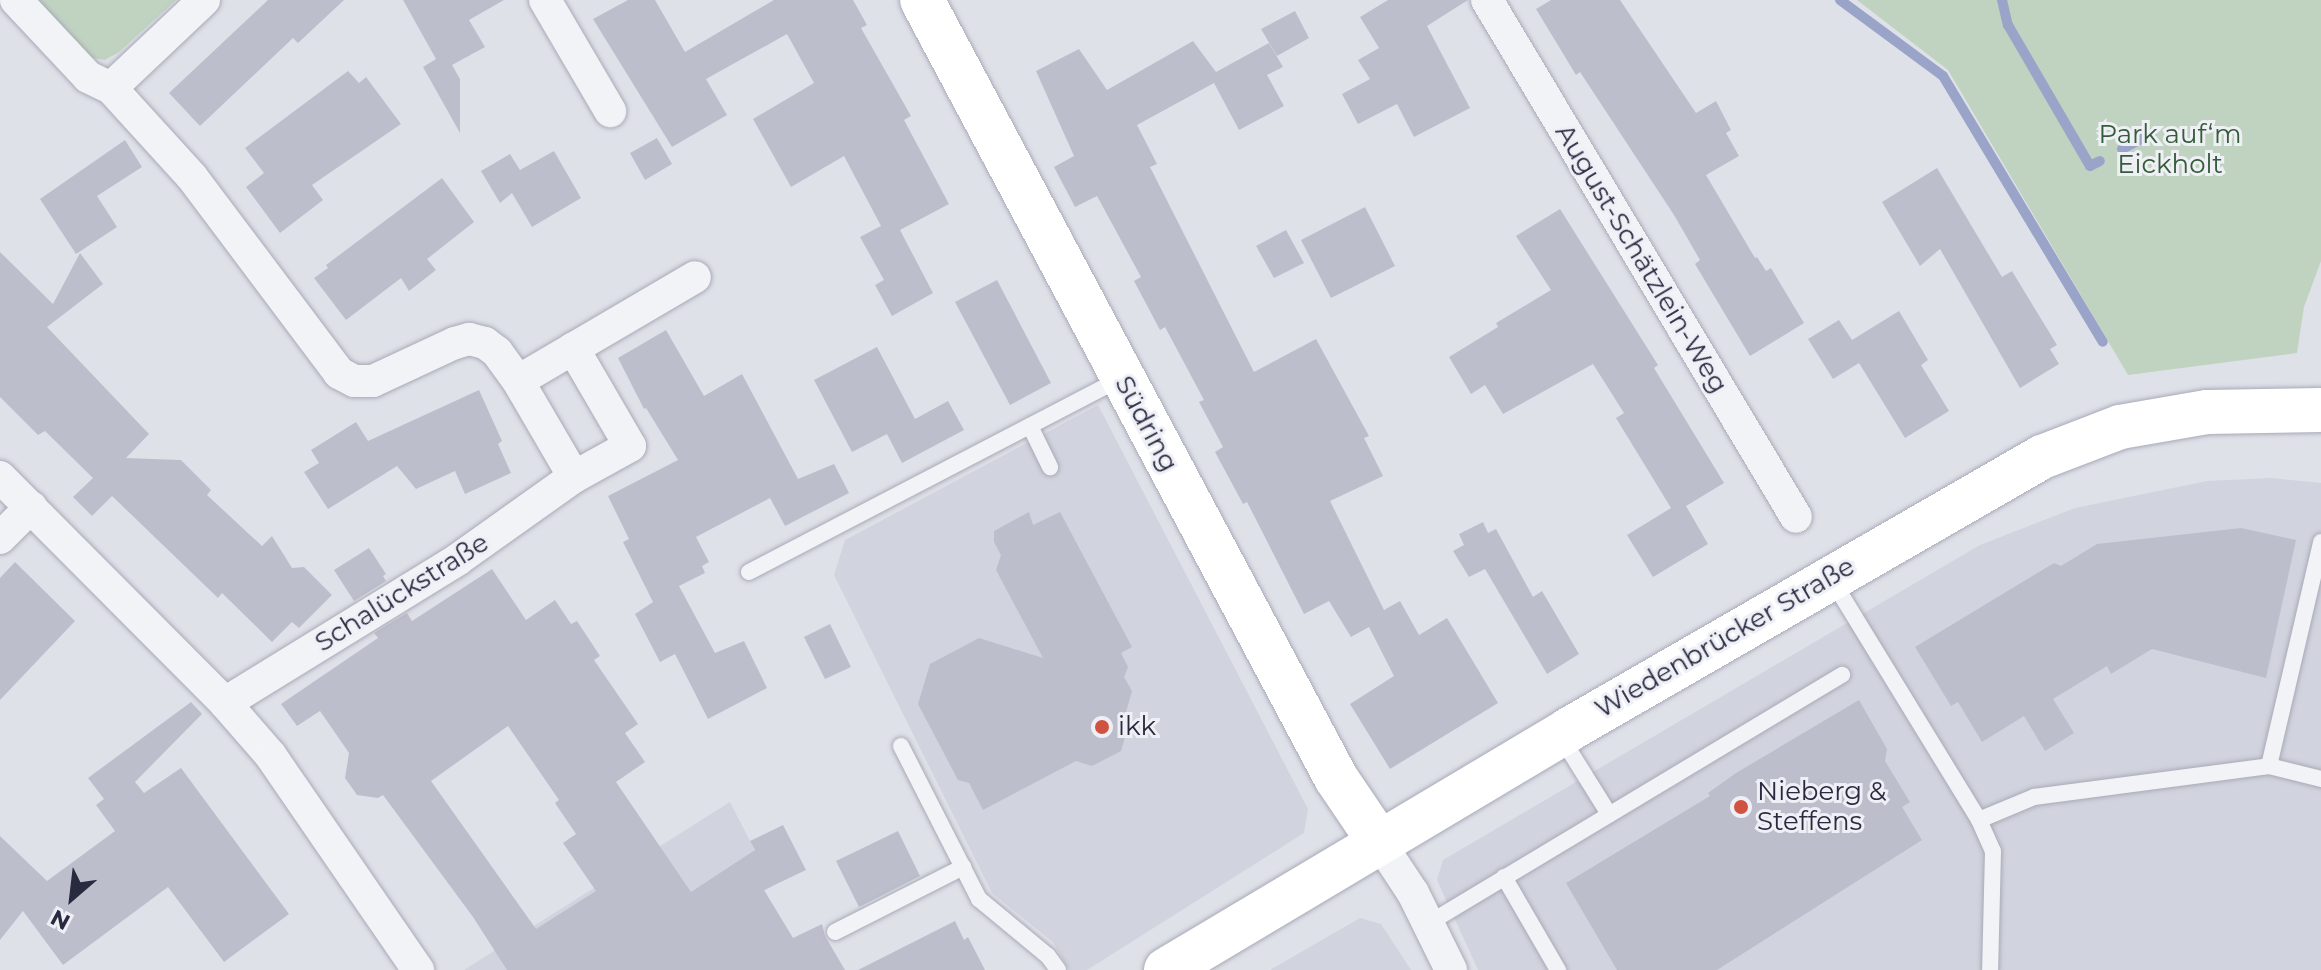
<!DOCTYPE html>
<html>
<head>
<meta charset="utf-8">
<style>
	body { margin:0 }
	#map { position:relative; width:2321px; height:970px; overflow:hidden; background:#dfe1e9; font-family:Montserrat,sans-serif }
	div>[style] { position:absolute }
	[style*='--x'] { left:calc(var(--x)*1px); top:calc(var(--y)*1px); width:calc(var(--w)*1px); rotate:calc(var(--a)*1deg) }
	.built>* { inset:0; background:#d1d3de }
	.green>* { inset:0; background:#c0d3c1 }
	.stream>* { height:10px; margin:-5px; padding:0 5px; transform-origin:5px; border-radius:5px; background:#9aa4c9 }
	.building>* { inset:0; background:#bdbecc }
	.roads { filter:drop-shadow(0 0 2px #a8aab6) drop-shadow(0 0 2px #a8aab6) }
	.lane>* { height:16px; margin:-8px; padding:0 8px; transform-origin:8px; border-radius:8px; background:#f2f3f7 }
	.street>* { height:32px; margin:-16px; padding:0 16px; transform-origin:16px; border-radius:16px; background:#f2f3f7 }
	.secondary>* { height:44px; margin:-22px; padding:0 22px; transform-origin:22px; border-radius:22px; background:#fff }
	.dots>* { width:22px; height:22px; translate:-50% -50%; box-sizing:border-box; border:4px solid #eff0f6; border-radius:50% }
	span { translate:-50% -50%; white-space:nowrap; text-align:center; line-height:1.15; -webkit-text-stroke:6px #eff0f6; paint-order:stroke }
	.park-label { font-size:26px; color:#355c38 }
	.street-label { font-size:26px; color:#282a40 }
	.poi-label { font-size:26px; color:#282a40 }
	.left { translate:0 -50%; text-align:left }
	.north { position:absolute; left:32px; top:858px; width:80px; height:80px; -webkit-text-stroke:6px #eff0f6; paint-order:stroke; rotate:208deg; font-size:22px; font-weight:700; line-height:32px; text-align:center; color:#282a40 }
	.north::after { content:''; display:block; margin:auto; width:28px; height:36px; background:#282a40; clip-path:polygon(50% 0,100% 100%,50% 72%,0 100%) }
</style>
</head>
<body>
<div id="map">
	<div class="built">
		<div style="clip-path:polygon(1098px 405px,1308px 809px,1304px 833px,1087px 970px,1069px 970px,1053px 942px,992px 893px,834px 575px,845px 540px)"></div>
		<div style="clip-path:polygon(2272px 478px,2321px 483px,2321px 970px,1478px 970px,1437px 880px,1443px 860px,1980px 545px,2075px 508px,2207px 481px)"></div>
		<div style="clip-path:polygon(730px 802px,773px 886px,764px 891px,812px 970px,464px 970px)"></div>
		<div style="clip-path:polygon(1360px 918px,1381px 924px,1411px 970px,1270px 970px)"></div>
	</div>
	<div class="green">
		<div style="clip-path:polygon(30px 0,176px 0,119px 52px,105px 60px,87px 57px)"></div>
		<div style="clip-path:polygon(1857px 0,2321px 0,2321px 261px,2304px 307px,2297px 353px,2128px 375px,1948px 70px)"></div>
	</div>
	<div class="stream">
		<div style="--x:1840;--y:0;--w:128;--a:36.4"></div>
		<div style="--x:1943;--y:76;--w:310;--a:59"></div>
		<div style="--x:2002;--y:0;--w:26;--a:77"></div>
		<div style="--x:2008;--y:25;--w:163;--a:59.8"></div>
		<div style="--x:2090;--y:166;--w:11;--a:-27"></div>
		<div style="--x:2122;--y:149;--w:34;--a:-28"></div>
	</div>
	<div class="building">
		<div style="clip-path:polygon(268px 0,344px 0,298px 43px,293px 38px,200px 126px,169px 93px)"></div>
		<div style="clip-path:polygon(403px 0,504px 0,469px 20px,485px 47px,452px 65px,460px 79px,460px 133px,423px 67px,436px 59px)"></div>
		<div style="clip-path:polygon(628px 0,655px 0,685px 52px,774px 0,853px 0,867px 25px,861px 28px,911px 116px,904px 120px,949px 204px,900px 230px,933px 293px,892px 316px,875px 285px,884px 280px,860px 237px,881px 226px,844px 156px,791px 187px,753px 119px,814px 83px,787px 34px,706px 79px,727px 115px,672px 147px,593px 19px)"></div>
		<div style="clip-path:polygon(1388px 0,1468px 0,1427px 26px,1470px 108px,1414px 137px,1397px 104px,1358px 124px,1342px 94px,1370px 79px,1358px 60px,1379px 48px,1360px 17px)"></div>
		<div style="clip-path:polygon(1551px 0,1620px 0,1696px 113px,1716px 101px,1731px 130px,1726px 133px,1739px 156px,1706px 175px,1755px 258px,1757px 257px,1766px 271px,1771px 268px,1804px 323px,1750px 356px,1695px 264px,1700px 260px,1674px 215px,1580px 72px,1576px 75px,1536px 9px)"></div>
		<div style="clip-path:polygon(1295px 11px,1309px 38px,1277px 56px,1261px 29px)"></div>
		<div style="clip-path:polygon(1193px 41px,1216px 72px,1269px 43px,1283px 67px,1267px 75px,1284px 106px,1239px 130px,1214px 83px,1137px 125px,1157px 164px,1150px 167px,1254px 372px,1316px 339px,1369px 436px,1364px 438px,1383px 476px,1330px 501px,1384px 610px,1400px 601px,1419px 635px,1447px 618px,1498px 703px,1390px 769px,1350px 704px,1394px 676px,1369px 627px,1351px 637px,1329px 601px,1304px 614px,1247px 502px,1243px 504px,1215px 452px,1223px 447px,1199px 402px,1204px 400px,1165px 327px,1160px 330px,1134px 281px,1141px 277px,1097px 196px,1075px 207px,1054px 167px,1074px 156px,1036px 71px,1079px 49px,1107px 90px)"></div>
		<div style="clip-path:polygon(348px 71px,359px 83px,366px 77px,401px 124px,312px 185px,323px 200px,280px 233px,246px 187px,264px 173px,245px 148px)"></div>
		<div style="clip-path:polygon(657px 138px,672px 164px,645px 180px,630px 153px)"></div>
		<div style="clip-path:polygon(125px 140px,142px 167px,97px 196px,117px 227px,76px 254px,40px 199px)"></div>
		<div style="clip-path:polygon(554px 151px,581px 198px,532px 227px,512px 193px,500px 203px,481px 171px,510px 154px,520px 170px)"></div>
		<div style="clip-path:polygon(1937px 168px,2002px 277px,2012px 271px,2057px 345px,2050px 349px,2059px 364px,2020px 388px,1940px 249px,1920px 266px,1882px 202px)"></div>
		<div style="clip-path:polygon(442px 178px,474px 222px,427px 259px,436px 270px,409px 291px,401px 278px,346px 320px,314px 278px,328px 268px,326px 265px)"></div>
		<div style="clip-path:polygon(1365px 207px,1395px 266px,1331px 298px,1301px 240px)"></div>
		<div style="clip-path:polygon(1560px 209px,1658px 365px,1654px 368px,1724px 483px,1686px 506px,1708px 544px,1653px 577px,1627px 535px,1671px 508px,1616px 418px,1624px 413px,1593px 364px,1503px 414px,1485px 385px,1471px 394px,1449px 357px,1498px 327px,1496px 323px,1551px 290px,1516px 236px)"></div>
		<div style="clip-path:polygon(1286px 230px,1304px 263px,1274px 278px,1256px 246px)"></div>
		<div style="clip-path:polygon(0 252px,53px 304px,80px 253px,103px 284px,47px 327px,149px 434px,126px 458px,181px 460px,211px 490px,207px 495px,262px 546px,272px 536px,292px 568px,304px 567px,332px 595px,299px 628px,292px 622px,272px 642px,222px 593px,218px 598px,112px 496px,92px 516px,73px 497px,93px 478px,45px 431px,38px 435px,0 397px)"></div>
		<div style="clip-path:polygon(997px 280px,1051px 383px,1010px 405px,955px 302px)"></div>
		<div style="clip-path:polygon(1899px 311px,1928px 360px,1921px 365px,1949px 411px,1905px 438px,1859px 363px,1833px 379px,1808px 339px,1839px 320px,1852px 340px)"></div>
		<div style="clip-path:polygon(666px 330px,704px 396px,742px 374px,798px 479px,834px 464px,849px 493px,785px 526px,770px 498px,696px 537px,709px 562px,702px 566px,705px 573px,679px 586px,715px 653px,744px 641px,767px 688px,708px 719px,675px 654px,660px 662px,635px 614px,653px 602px,623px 542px,629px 539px,608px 496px,678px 460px,646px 408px,644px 409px,618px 358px)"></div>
		<div style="clip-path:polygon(877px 347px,915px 419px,948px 401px,964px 430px,902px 463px,887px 434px,852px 452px,814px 380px)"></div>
		<div style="clip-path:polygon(479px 390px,502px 441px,498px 444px,511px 473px,465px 494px,455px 471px,416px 489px,397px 466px,328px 509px,304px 472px,319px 463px,311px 450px,356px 422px,368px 441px)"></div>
		<div style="clip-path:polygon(1029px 512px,1033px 525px,1060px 512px,1132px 647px,1121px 653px,1128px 667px,1124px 677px,1132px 691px,1126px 712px,1130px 720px,1121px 751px,1092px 766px,1076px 761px,983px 810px,969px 783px,958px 780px,918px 704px,930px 664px,979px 638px,1043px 658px,996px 570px,1001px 555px,994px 542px,994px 531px)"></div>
		<div style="clip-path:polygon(1483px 522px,1488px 533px,1496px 529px,1533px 597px,1542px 591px,1579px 654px,1547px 674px,1485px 569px,1469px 577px,1453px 551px,1464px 545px,1459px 534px)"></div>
		<div style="clip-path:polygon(2241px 528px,2296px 540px,2266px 678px,2152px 649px,2111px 674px,2107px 666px,2053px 699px,2074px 733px,2045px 751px,2024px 716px,1982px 742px,1958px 702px,1951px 706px,1915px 647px,2054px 563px,2061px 566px,2097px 544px)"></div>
		<div style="clip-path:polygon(369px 548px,386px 574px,383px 576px,386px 581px,354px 601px,334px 570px)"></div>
		<div style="clip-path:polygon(15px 562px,75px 621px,0 700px,0 578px)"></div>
		<div style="clip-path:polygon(evenodd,492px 569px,526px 620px,555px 600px,571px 624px,577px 621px,600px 656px,594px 660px,638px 724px,625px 733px,645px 762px,616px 782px,691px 892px,755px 850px,750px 841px,783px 825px,806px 870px,764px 890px,793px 938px,822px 924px,825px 936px,845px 970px,507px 970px,473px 917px,383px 795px,378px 798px,357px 795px,345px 778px,349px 753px,320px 711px,297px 726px,281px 704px,378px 638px,374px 633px,407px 613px,412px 621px,492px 569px,508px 726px,559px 800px,555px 803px,576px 834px,563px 843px,596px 891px,536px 929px,431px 781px,508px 726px)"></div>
		<div style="clip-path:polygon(830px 624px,851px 667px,825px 679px,804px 637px)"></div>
		<div style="clip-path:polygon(1859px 700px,1887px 749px,1885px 761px,1910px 802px,1902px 807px,1922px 840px,1717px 970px,1617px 970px,1566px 883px,1710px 796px,1708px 793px,1736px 773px)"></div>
		<div style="clip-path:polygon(191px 702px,202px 714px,135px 782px,144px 793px,181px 768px,289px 914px,224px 962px,168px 887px,63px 965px,23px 911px,0 940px,0 836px,47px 881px,115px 831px,96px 805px,104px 799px,88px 778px)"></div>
		<div style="clip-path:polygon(898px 831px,920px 876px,859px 907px,836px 861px)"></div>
		<div style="clip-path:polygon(955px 921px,964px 940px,968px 937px,985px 970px,858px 970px)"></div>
	</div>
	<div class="roads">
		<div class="lane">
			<div style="--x:1030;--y:426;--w:46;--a:64"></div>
			<div style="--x:749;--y:572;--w:418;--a:-27.5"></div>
			<div style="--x:1832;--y:580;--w:281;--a:58.5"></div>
			<div style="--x:1979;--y:820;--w:34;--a:66"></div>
			<div style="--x:1993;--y:851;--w:119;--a:91.4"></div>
			<div style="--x:1561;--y:737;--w:91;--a:58.1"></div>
			<div style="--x:901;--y:746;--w:172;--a:63"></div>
			<div style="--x:979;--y:899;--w:89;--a:39.6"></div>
			<div style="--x:1048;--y:956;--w:17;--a:54"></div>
			<div style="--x:2269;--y:766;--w:230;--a:-76.9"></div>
			<div style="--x:1979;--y:820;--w:60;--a:-22.7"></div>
			<div style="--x:2034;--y:797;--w:237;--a:-7.5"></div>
			<div style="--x:2269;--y:766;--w:54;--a:14"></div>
			<div style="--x:1504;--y:877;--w:108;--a:59.9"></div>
			<div style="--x:1429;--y:923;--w:482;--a:-31"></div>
			<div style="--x:835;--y:932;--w:144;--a:-26.9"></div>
		</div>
		<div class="street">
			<div style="--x:16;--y:0;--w:105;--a:46.9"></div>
			<div style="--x:88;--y:77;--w:25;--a:26"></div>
			<div style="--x:111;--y:88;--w:120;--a:47.7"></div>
			<div style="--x:192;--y:177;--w:245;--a:53.1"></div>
			<div style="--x:339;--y:373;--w:17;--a:28"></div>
			<div style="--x:354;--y:381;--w:19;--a:0"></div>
			<div style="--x:373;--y:381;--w:90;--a:-24.9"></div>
			<div style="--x:455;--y:343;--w:15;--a:-16"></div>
			<div style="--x:469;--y:339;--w:16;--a:14"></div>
			<div style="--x:485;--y:343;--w:15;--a:37"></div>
			<div style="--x:497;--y:352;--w:36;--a:54"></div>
			<div style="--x:518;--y:381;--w:111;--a:59.7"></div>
			<div style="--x:545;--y:0;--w:129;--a:59.6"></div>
			<div style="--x:1487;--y:0;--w:602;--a:59.13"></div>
			<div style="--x:111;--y:88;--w:128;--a:-43.4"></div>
			<div style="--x:518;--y:381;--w:205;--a:-30.4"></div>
			<div style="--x:0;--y:477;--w:319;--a:45.1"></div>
			<div style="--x:225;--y:703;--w:70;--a:49"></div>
			<div style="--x:271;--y:756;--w:260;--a:55.5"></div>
			<div style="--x:0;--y:538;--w:44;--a:-45"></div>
			<div style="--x:225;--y:703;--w:273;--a:-31.6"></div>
			<div style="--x:457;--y:560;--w:143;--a:-35.4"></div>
			<div style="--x:574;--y:477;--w:64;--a:-29"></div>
			<div style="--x:630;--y:446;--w:113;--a:-120.2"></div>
			<div style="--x:1380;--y:843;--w:60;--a:56.6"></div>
			<div style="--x:1413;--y:893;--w:86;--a:63.7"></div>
		</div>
		<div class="secondary">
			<div style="--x:922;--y:0;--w:881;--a:61.98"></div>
			<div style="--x:1336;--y:778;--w:78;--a:55.9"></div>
			<div style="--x:1166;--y:970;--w:468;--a:-30.8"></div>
			<div style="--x:1568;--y:730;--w:547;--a:-29.94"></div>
			<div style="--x:2042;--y:457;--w:84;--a:-21"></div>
			<div style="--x:2120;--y:427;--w:88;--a:-9.8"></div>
			<div style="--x:2207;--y:412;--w:114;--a:-1"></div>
		</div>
	</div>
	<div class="dots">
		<div style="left:1102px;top:727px;background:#d05342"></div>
		<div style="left:1741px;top:807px;background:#d05342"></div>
	</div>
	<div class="park-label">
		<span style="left:2170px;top:150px">Park auf‘m<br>Eickholt</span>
	</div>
	<div class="street-label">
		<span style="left:1641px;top:259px;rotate:59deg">August-Schätzlein-Weg</span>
		<span style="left:1146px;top:424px;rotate:62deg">Südring</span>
		<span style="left:402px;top:593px;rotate:-32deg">Schalückstraße</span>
		<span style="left:1725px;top:638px;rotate:-30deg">Wiedenbrücker Straße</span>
	</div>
	<div class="poi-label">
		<span class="left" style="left:1118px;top:727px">ikk</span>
		<span class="left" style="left:1757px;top:807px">Nieberg &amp;<br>Steffens</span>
	</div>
	<div class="north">N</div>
</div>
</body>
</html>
